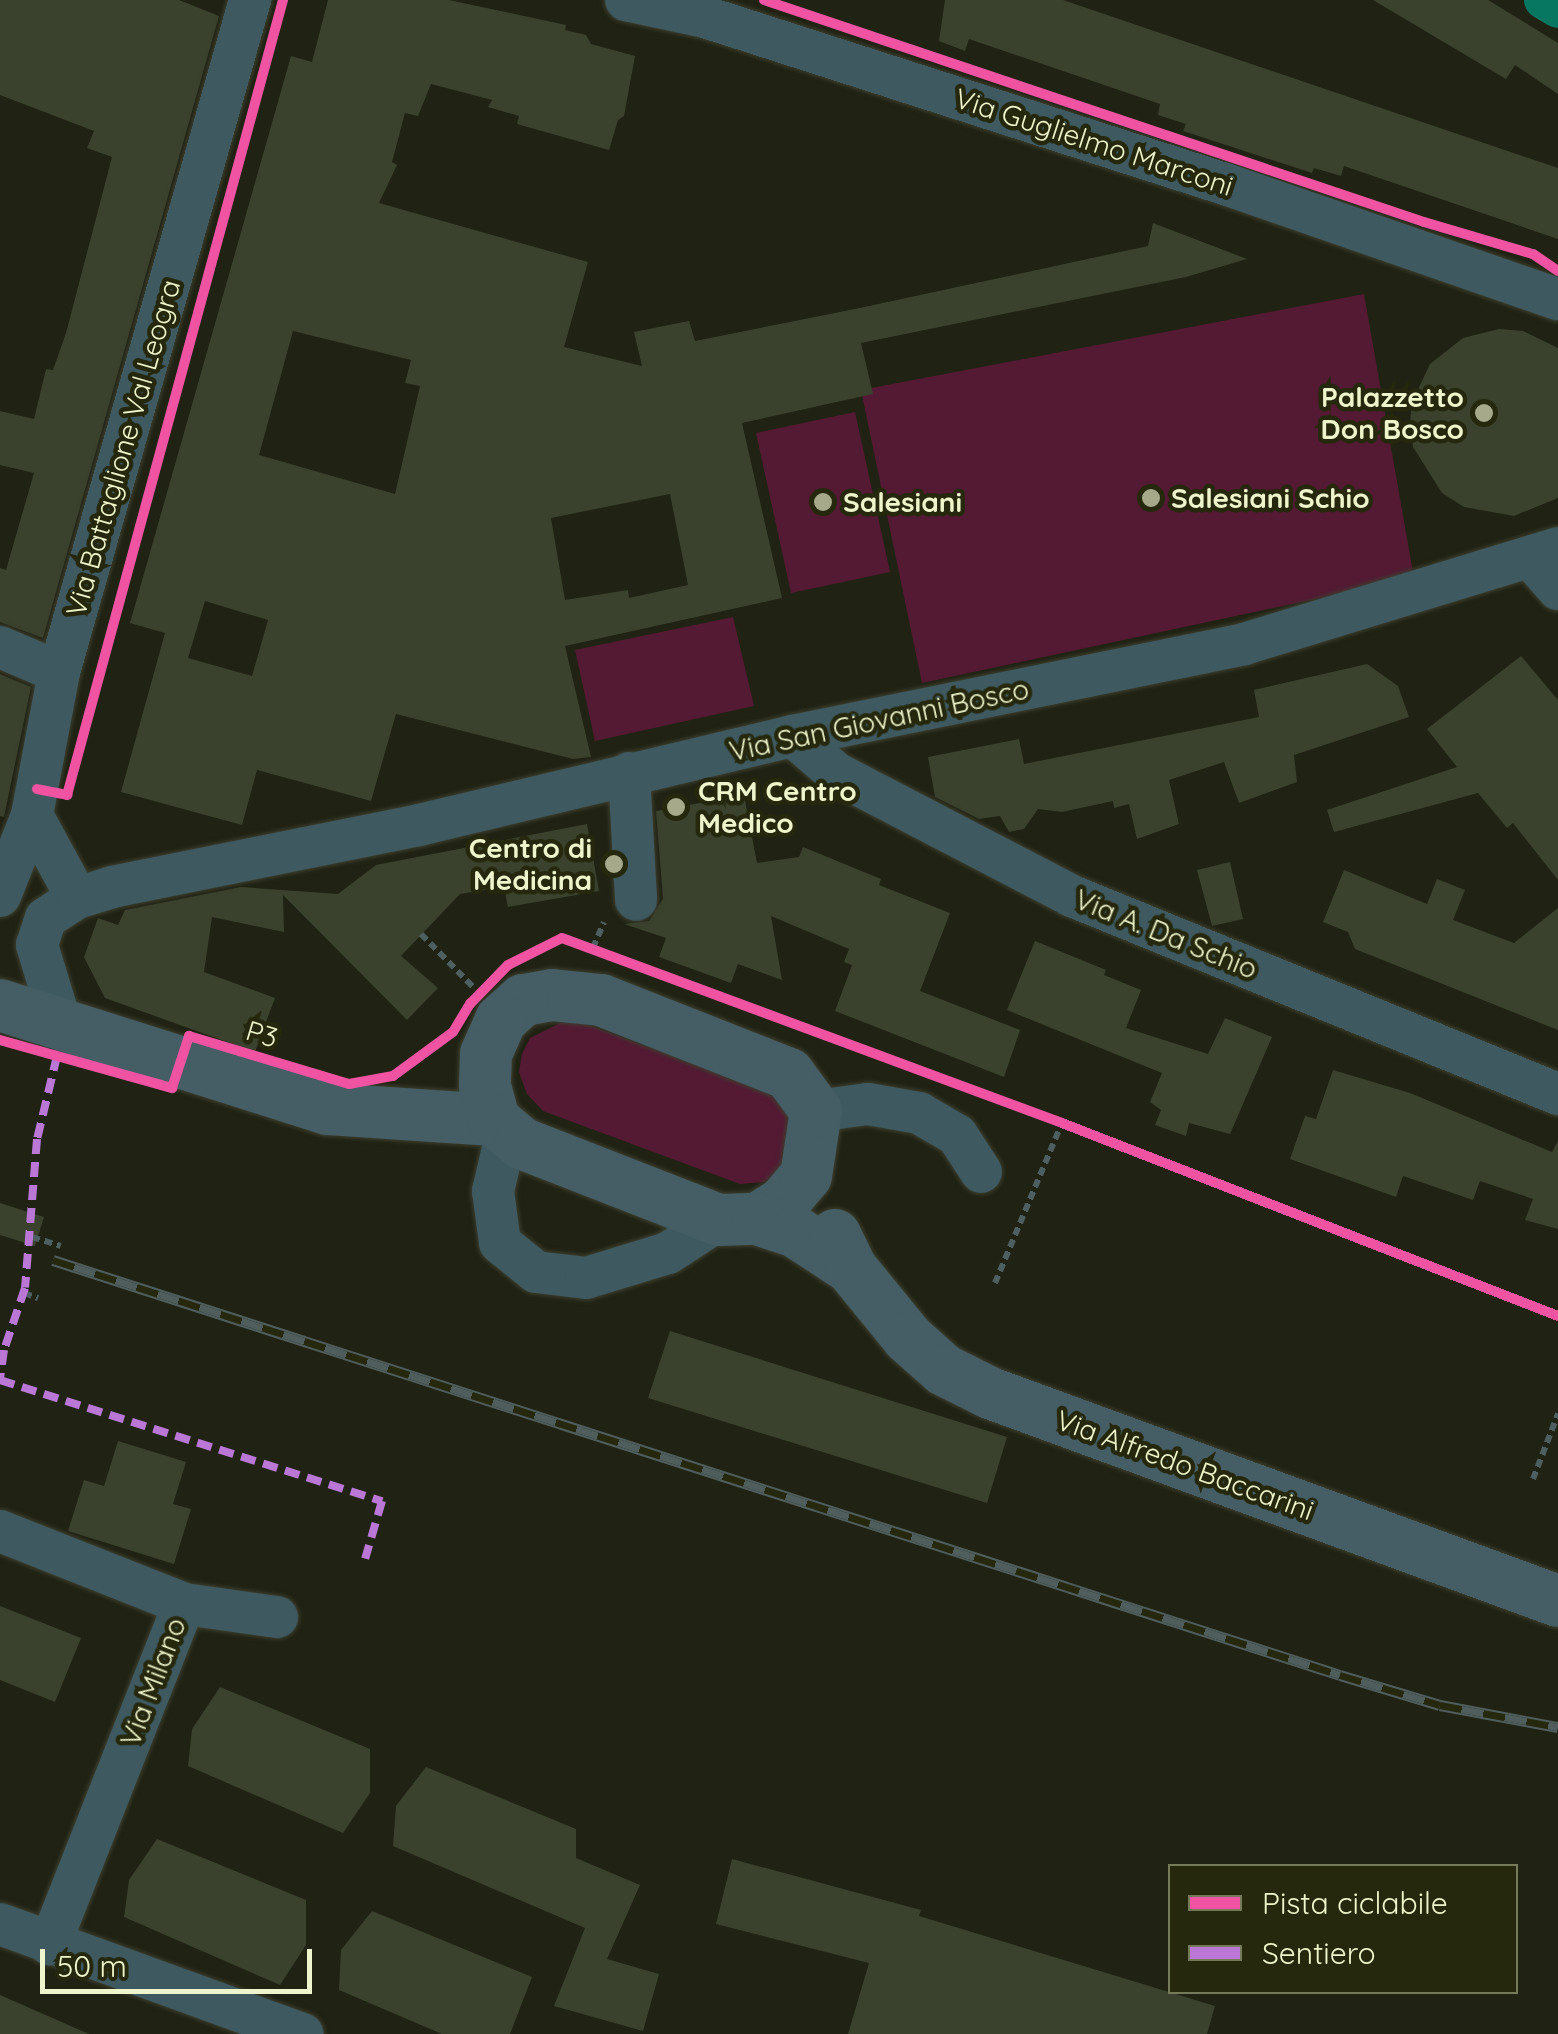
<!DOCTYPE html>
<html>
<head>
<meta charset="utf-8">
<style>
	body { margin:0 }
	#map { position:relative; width:1558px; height:2034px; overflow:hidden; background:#202213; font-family:Quicksand,sans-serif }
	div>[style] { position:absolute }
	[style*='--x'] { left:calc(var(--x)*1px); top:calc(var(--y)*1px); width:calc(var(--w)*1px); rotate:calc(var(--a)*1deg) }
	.green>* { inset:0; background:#541a34 }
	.canal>* { height:38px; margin:-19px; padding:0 19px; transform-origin:19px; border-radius:19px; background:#077761 }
	.building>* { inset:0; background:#3a422d }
	.path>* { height:6px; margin-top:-3px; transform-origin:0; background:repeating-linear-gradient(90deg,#4d5f60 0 8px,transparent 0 13px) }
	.roads { filter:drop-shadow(0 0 2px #3c3e2e) drop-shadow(0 0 2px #3c3e2e) }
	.minor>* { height:42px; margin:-21px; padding:0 21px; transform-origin:21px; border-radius:21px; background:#3e5960 }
	.major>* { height:52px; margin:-26px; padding:0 26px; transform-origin:26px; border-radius:26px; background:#455d64 }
	.rail>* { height:11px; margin-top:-5.5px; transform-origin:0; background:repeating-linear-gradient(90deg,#25280d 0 22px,#4f5e5d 0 44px); box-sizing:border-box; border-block:2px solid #4f5e5d }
	.quiet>* { height:8px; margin-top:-4px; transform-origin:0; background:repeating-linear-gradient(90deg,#ba77d6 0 15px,transparent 0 23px) }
	.cycleway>* { height:10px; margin:-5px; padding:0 5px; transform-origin:5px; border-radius:5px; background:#f153a3 }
	.dots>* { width:28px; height:28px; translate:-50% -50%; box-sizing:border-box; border:5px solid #25280d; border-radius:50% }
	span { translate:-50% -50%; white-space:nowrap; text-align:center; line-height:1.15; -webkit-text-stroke:9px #25280d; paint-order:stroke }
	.street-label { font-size:28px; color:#eef4cb }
	.poi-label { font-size:28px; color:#eef4cb; font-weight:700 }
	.right { translate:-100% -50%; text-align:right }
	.left { translate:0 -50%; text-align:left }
	.legend { position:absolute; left:1168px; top:1864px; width:350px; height:130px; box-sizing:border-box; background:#25280d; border:2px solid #757a59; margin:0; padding:12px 18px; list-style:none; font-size:30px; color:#eef4cb }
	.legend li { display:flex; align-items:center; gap:20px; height:50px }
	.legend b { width:50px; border:2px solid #757a59 }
	.scale { position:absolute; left:40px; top:1949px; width:272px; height:45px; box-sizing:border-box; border:5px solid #eef4cb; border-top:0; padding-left:12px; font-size:30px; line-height:35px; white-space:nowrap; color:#eef4cb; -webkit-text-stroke:8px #25280d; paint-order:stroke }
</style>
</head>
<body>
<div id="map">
	<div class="green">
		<div style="clip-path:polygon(1364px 294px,1414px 578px,922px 683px,861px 390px)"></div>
		<div style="clip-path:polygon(855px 412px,890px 572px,791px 593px,756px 433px)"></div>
		<div style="clip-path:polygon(733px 617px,754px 706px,595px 741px,575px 650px)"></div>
		<div style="clip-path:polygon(562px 1022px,583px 1023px,767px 1091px,784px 1103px,793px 1120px,784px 1169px,764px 1182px,740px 1184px,543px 1111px,527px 1094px,519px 1072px,522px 1054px,530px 1038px)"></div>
	</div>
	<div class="canal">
		<div style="--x:1543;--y:0;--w:17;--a:31"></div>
	</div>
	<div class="building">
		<div style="clip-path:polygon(0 0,179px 0,219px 16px,43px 638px,0 622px,0 568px,6px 570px,34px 473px,0 465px,0 411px,34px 419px,46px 369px,53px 370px,66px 333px,112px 157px,87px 148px,94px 131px,0 95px)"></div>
		<div style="clip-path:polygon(evenodd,328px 0,449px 0,566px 25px,565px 30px,586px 35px,591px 44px,635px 56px,624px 116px,618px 120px,609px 150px,517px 124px,519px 116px,488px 107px,492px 100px,431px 84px,418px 116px,405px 113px,392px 162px,397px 165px,379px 203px,588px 262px,564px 347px,642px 366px,634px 332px,689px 321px,695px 341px,855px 309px,1148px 246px,1153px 223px,1247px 259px,1186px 277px,861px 343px,873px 394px,742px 423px,782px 598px,565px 646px,591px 757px,573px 759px,396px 714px,371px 801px,257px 770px,242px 825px,121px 792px,165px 633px,130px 623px,291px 56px,312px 62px,328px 0,293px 331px,411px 360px,405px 383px,420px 386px,395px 494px,259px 455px,293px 331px,328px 0,670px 494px,688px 585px,629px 598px,628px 590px,565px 600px,551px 518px,670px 494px,328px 0,205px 601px,268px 620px,252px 676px,188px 658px,205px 601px)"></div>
		<div style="clip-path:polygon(945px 0,1063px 0,1558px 168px,1558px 239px,1344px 166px,1341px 176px,1314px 168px,1312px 173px,1183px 131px,1186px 124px,1158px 115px,1160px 104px,969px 39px,965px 51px,939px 41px)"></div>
		<div style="clip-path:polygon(1373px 0,1488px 0,1558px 43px,1558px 94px,1515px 65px,1506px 79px)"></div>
		<div style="clip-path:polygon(1499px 329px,1523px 331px,1558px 348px,1558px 498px,1514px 516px,1464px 507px,1442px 493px,1413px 447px,1410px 423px,1412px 402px,1430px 364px,1463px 338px)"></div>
		<div style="clip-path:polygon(1521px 656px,1558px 700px,1558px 880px,1513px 823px,1507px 828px,1478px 793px,1334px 832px,1327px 810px,1457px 767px,1427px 729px)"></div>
		<div style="clip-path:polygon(1367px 664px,1398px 686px,1409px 717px,1294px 755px,1297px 782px,1239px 803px,1224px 762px,1169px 780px,1179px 824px,1137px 839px,1129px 804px,1114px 808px,1113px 801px,1062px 812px,1038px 809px,1024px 829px,1009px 832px,1000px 816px,979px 819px,935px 797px,928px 757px,1019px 739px,1024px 764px,1259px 717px,1254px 690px)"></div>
		<div style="clip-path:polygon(0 674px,31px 687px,4px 817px,0 816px)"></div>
		<div style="clip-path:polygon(744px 795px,757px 863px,799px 857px,803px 847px,881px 879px,879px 885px,950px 913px,920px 991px,1020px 1030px,1004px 1077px,835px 1011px,852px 965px,844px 962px,849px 949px,771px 916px,782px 980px,738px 964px,731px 983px,659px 957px,666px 938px,624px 924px,649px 921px,663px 899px,656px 811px)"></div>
		<div style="clip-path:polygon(587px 824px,599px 891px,508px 907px,504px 887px,460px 894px,401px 956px,438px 988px,407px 1020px,283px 895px,284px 932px,212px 917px,204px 972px,275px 998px,255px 1052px,105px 998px,84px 957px,98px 918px,118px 925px,125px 910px,241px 887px,338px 894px,376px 865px)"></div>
		<div style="clip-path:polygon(1230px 862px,1243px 919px,1212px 926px,1197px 870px)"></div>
		<div style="clip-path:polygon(1344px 870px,1427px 904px,1437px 879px,1465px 890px,1453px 920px,1514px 943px,1558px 908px,1558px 1030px,1355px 949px,1348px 932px,1323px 922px)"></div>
		<div style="clip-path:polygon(1035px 941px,1106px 970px,1104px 975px,1141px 990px,1126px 1028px,1208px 1054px,1225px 1018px,1272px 1037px,1230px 1134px,1189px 1123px,1186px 1136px,1155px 1125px,1161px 1110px,1150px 1102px,1162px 1073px,1007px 1010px)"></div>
		<div style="clip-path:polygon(1333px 1070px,1410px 1093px,1552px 1152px,1558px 1141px,1558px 1229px,1525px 1220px,1533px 1199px,1480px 1181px,1473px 1200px,1403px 1176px,1396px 1197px,1290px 1159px,1305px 1116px,1316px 1119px)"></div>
		<div style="clip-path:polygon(0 1203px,44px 1217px,35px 1246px,0 1235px)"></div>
		<div style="clip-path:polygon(670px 1331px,1007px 1437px,987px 1503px,648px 1398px)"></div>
		<div style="clip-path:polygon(118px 1441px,186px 1462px,173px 1504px,191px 1509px,174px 1564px,68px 1531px,84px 1480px,104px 1486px)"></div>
		<div style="clip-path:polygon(0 1606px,81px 1638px,55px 1702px,0 1680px)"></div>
		<div style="clip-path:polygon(220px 1687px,370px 1749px,370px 1793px,343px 1833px,188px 1766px,192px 1729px)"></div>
		<div style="clip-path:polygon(426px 1767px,576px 1829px,576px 1858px,640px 1885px,607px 1959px,659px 1974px,643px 2031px,554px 2006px,585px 1928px,393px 1846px,396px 1806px)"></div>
		<div style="clip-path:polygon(157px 1839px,306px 1900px,306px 1945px,280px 1985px,124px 1917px,129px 1880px)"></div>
		<div style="clip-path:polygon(732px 1859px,921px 1910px,919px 1916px,1215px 2006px,1207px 2034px,848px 2034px,869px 1963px,716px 1924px)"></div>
		<div style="clip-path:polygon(372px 1911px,532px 1977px,510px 2034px,442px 2034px,339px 1990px,341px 1950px)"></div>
		<div style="clip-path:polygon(0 1995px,89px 2034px,0 2034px)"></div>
	</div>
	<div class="path">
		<div style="--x:421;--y:934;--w:77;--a:45.5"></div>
		<div style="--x:593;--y:948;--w:28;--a:-67"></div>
		<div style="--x:32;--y:1237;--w:30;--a:17"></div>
		<div style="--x:995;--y:1283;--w:173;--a:-67.3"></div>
		<div style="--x:24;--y:1293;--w:15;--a:20"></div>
		<div style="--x:1533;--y:1479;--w:70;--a:-69"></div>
	</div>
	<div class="roads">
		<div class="minor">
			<div style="--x:626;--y:0;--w:81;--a:12.1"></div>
			<div style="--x:705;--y:17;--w:549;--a:17.81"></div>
			<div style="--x:1228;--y:185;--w:349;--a:19.1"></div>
			<div style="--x:1530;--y:557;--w:43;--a:48.8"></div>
			<div style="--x:0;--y:647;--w:64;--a:23"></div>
			<div style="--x:793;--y:736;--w:57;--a:40.7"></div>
			<div style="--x:836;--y:773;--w:266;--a:27.5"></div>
			<div style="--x:1072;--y:896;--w:525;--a:22.17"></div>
			<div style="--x:629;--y:773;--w:127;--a:86.8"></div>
			<div style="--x:32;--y:815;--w:94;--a:61.5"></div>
			<div style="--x:0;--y:896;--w:87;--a:-68.4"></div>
			<div style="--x:32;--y:815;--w:146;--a:-79.3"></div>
			<div style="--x:59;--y:672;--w:699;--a:-74.13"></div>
			<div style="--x:61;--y:1024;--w:83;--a:-106.9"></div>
			<div style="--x:37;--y:945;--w:28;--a:-72"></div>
			<div style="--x:46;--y:918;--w:37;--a:-33"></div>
			<div style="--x:77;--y:898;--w:37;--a:-17"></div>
			<div style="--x:112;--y:887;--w:313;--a:-11.4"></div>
			<div style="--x:419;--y:825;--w:384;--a:-13.4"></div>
			<div style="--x:793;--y:736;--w:460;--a:-11.5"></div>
			<div style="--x:1244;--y:644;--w:328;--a:-17"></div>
			<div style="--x:816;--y:1111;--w:52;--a:-7.7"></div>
			<div style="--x:868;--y:1104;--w:52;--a:10"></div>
			<div style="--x:919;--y:1113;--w:44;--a:30.1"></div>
			<div style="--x:957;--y:1135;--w:44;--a:57"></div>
			<div style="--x:507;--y:1131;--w:62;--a:103.1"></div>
			<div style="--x:493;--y:1191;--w:52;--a:82.3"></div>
			<div style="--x:500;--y:1243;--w:46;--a:38.9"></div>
			<div style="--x:536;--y:1272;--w:50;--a:6.8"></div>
			<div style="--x:586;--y:1278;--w:86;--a:-17"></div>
			<div style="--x:668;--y:1253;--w:61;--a:-32.9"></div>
			<div style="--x:0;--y:1531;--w:198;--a:21.6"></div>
			<div style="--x:184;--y:1604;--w:366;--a:111.5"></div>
			<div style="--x:184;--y:1604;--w:94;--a:8"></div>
			<div style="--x:0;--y:1924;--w:322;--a:20"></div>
		</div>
		<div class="major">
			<div style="--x:0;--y:1005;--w:344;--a:17.6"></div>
			<div style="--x:328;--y:1109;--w:166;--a:3.8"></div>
			<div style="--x:757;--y:1219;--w:31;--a:-32"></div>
			<div style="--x:783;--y:1203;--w:35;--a:-50"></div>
			<div style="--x:806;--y:1176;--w:66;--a:-81.3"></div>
			<div style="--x:816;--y:1111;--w:46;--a:-126.1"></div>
			<div style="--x:789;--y:1074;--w:202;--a:-158.5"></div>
			<div style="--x:601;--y:1000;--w:49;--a:-174.2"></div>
			<div style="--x:552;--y:995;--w:29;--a:170"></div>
			<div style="--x:523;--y:1000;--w:30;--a:138"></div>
			<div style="--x:501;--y:1020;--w:37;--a:114"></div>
			<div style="--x:486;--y:1054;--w:32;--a:92"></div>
			<div style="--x:485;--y:1086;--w:35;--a:75"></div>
			<div style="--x:494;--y:1120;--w:35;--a:40"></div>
			<div style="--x:521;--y:1143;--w:212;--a:21.3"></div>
			<div style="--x:719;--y:1220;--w:38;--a:-2"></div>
			<div style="--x:757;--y:1219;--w:41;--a:18.4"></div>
			<div style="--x:796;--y:1232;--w:66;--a:33.2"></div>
			<div style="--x:835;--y:1235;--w:37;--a:64"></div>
			<div style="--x:851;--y:1268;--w:90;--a:50.8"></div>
			<div style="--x:908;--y:1338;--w:48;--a:41.6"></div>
			<div style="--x:944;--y:1370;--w:51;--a:26.6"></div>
			<div style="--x:990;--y:1393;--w:605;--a:20.11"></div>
		</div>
	</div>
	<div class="rail">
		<div style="--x:53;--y:1260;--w:1352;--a:17.87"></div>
		<div style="--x:1340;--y:1675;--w:104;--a:16.7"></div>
		<div style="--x:1440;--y:1705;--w:120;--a:10.6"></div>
	</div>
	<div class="quiet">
		<div style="--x:57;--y:1056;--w:85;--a:103.5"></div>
		<div style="--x:37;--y:1139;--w:149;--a:94.6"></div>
		<div style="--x:25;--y:1288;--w:65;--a:108.7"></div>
		<div style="--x:4;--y:1350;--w:30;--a:98"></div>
		<div style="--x:0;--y:1380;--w:401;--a:17.6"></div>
		<div style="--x:382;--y:1501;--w:60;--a:106.3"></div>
	</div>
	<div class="cycleway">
		<div style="--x:764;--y:0;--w:696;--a:18.59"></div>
		<div style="--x:1424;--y:222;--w:114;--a:16.4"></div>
		<div style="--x:1533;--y:254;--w:30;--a:34"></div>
		<div style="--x:37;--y:789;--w:31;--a:11"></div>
		<div style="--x:67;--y:795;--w:824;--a:-74.8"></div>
		<div style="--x:0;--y:1040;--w:179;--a:15.6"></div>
		<div style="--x:172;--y:1088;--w:55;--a:-71.9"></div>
		<div style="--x:189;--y:1036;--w:167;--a:16.7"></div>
		<div style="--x:349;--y:1084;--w:45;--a:-10.3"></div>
		<div style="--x:393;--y:1076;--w:74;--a:-36.3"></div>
		<div style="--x:453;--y:1032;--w:33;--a:-59"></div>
		<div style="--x:470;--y:1004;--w:54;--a:-45.7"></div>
		<div style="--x:508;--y:965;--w:60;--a:-26.6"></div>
		<div style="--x:562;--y:938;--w:533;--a:20.3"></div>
		<div style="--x:1062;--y:1123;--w:532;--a:21.26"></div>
	</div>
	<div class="dots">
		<div style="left:1484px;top:413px;background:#a6aa8b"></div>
		<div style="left:1151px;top:498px;background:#a6aa8b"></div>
		<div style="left:823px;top:502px;background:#a6aa8b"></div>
		<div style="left:676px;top:807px;background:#a6aa8b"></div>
		<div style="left:614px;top:864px;background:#a6aa8b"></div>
	</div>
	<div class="street-label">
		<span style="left:1094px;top:142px;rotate:18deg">Via Guglielmo Marconi</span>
		<span style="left:123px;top:448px;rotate:-74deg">Via Battaglione Val Leogra</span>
		<span style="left:879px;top:720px;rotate:-12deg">Via San Giovanni Bosco</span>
		<span style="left:1166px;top:934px;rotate:22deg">Via A. Da Schio</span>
		<span style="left:262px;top:1034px;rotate:17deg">P3</span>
		<span style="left:1185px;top:1465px;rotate:20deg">Via Alfredo Baccarini</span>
		<span style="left:153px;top:1682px;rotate:-69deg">Via Milano</span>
	</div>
	<div class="poi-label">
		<span class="right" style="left:1464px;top:413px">Palazzetto<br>Don Bosco</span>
		<span class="left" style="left:1171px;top:498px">Salesiani Schio</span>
		<span class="left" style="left:843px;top:502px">Salesiani</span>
		<span class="left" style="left:698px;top:807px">CRM Centro<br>Medico</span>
		<span class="right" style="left:592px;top:864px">Centro di<br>Medicina</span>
	</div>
	<ul class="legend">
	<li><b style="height:12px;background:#f153a3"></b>Pista ciclabile</li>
	<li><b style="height:12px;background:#ba77d6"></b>Sentiero</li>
	</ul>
	<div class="scale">50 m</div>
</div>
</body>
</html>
